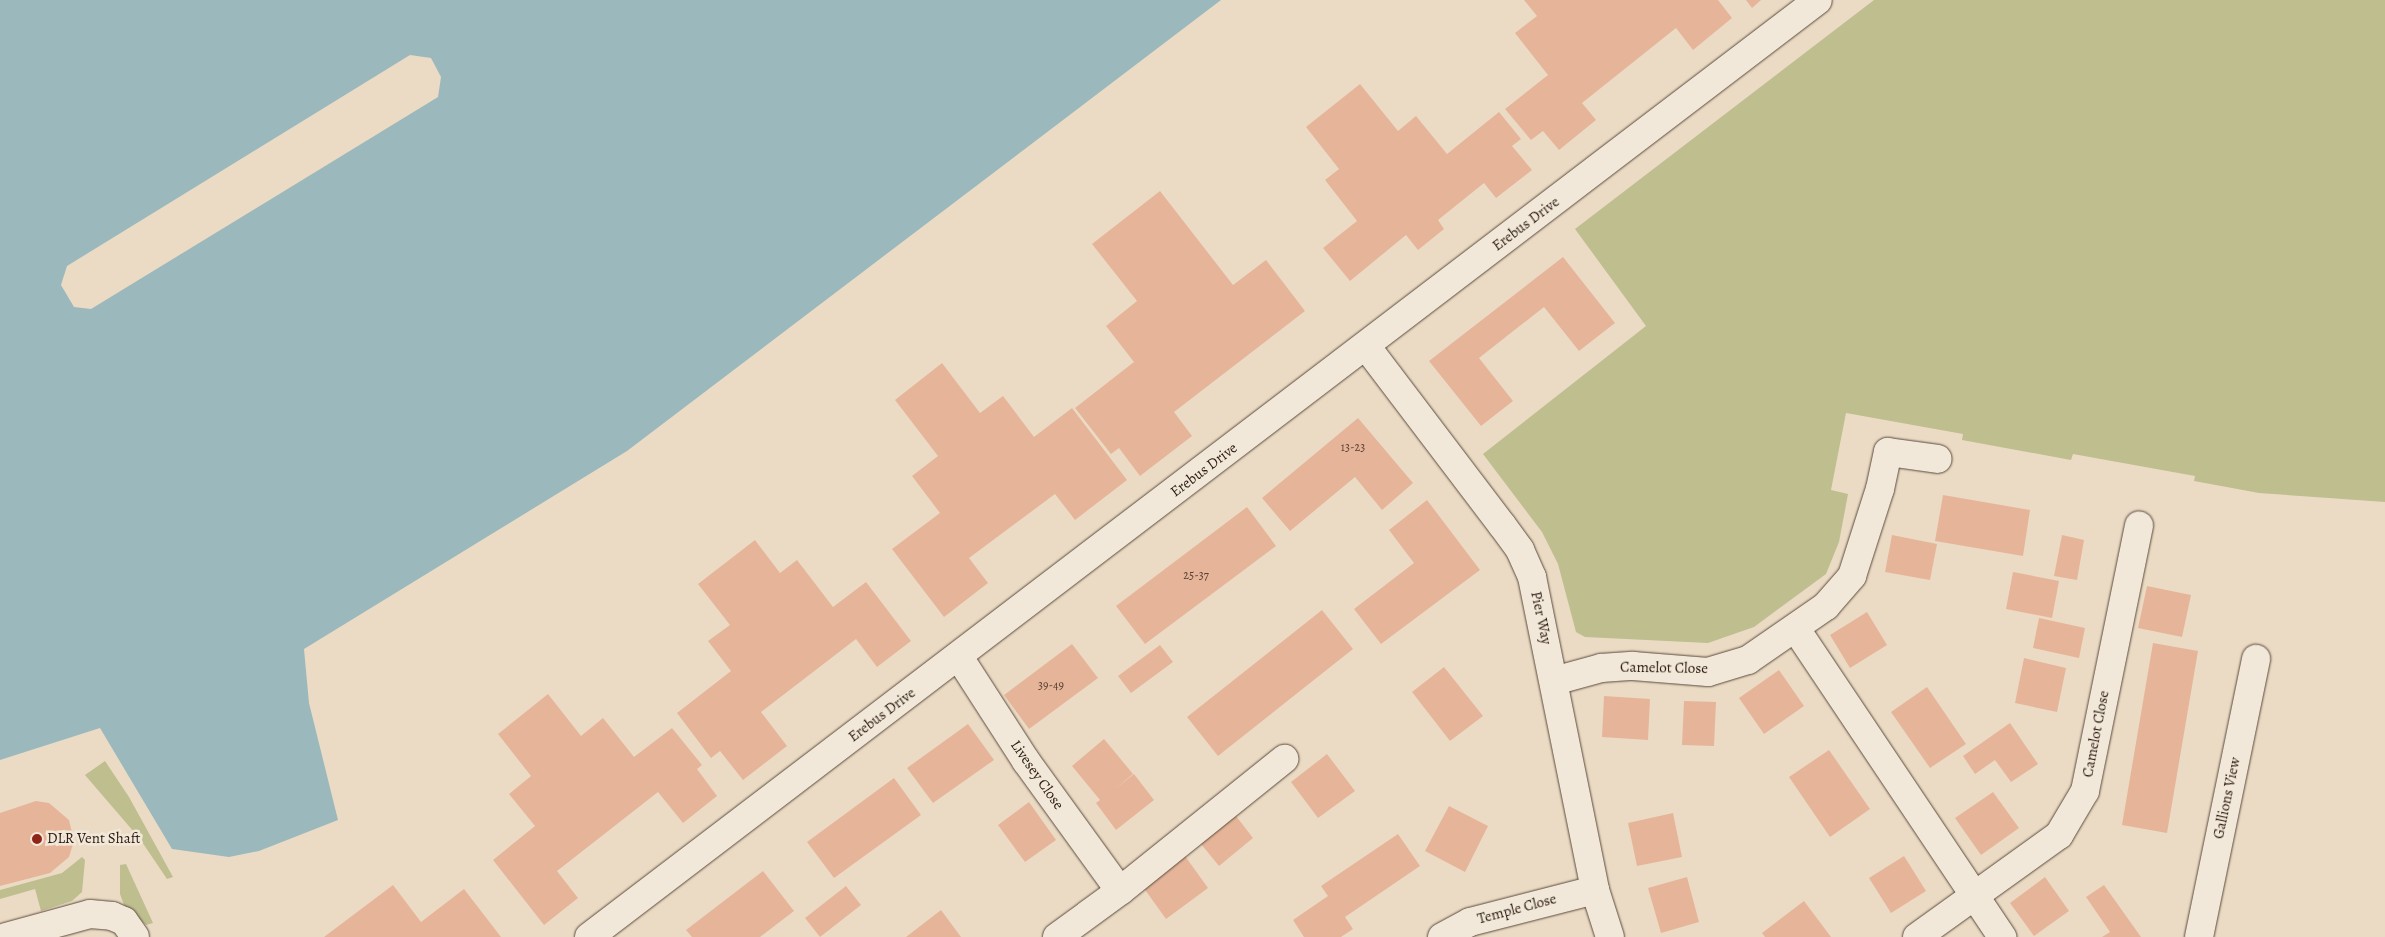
<!DOCTYPE html>
<html>
<head>
<meta charset="utf-8">
<style>
	body { margin:0 }
	#map { position:relative; width:2385px; height:937px; overflow:hidden; background:#ebdbc4; font-family:Alegreya,serif }
	div>[style] { position:absolute }
	[style*='--x'] { left:calc(var(--x)*1px); top:calc(var(--y)*1px); width:calc(var(--w)*1px); rotate:calc(var(--a)*1deg) }
	.green>* { inset:0; background:#bebe8f }
	.water>* { inset:0; background:#9bb9bc }
	.pier>* { inset:0; background:#ebdbc4 }
	.building>* { inset:0; background:#e6b599 }
	.roads { filter:drop-shadow(0 0 1px #5a4a3c) drop-shadow(0 0 1px #5a4a3c) }
	.minor>* { height:28px; margin:-14px; padding:0 14px; transform-origin:14px; border-radius:14px; background:#f2e8d9 }
	.dots>* { width:14px; height:14px; translate:-50% -50%; box-sizing:border-box; border:2px solid #f2e8d9; border-radius:50% }
	span { translate:-50% -50%; white-space:nowrap; text-align:center; line-height:1.15; -webkit-text-stroke:5px #f2e8d9; paint-order:stroke }
	.number-label { font-size:12px; color:#584032 }
	.number-label span { -webkit-text-stroke-width:0 }
	.street-label { font-size:15px; color:#29190f }
	.poi-label { font-size:15px; color:#29190f }
	.left { translate:0 -50%; text-align:left }
</style>
</head>
<body>
<div id="map">
	<div class="green">
		<div style="clip-path:polygon(1874px 0,2385px 0,2385px 502px,2259px 493px,2194px 481px,2195px 476px,2073px 454px,2071px 460px,1962px 440px,1963px 434px,1846px 413px,1831px 490px,1848px 494px,1839px 542px,1826px 574px,1754px 627px,1708px 643px,1585px 637px,1576px 632px,1558px 564px,1542px 532px,1483px 454px,1646px 326px,1575px 229px)"></div>
		<div style="clip-path:polygon(105px 761px,129px 797px,173px 877px,167px 879px,140px 839px,85px 775px)"></div>
		<div style="clip-path:polygon(82px 857px,85px 860px,82px 892px,72px 901px,41px 911px,35px 889px,0 899px,0 890px,62px 873px)"></div>
		<div style="clip-path:polygon(126px 864px,153px 923px,146px 925px,124px 905px,120px 894px,120px 865px)"></div>
	</div>
	<div class="water">
		<div style="clip-path:polygon(0 0,1221px 0,627px 451px,304px 649px,309px 703px,338px 820px,259px 851px,229px 857px,172px 849px,100px 728px,0 760px)"></div>
	</div>
	<div class="pier">
		<div style="clip-path:polygon(410px 55px,431px 58px,441px 77px,438px 97px,91px 309px,74px 307px,61px 285px,67px 266px)"></div>
	</div>
	<div class="building">
		<div style="clip-path:polygon(1524px 0,1718px 0,1732px 18px,1693px 50px,1676px 28px,1582px 103px,1596px 120px,1559px 150px,1543px 131px,1531px 140px,1505px 109px,1548px 75px,1515px 33px,1537px 16px)"></div>
		<div style="clip-path:polygon(1746px 0,1761px 0,1752px 8px)"></div>
		<div style="clip-path:polygon(1360px 84px,1398px 131px,1416px 116px,1447px 154px,1499px 112px,1521px 139px,1512px 146px,1532px 170px,1496px 198px,1484px 183px,1438px 220px,1444px 229px,1418px 250px,1406px 235px,1350px 281px,1323px 248px,1357px 221px,1325px 180px,1339px 169px,1306px 127px)"></div>
		<div style="clip-path:polygon(1160px 191px,1233px 285px,1266px 260px,1305px 311px,1174px 412px,1192px 436px,1140px 476px,1119px 448px,1111px 454px,1075px 408px,1134px 362px,1106px 326px,1137px 301px,1092px 244px)"></div>
		<div style="clip-path:polygon(1563px 257px,1615px 323px,1579px 351px,1544px 307px,1479px 358px,1513px 401px,1481px 426px,1429px 361px)"></div>
		<div style="clip-path:polygon(942px 363px,980px 413px,1003px 396px,1034px 437px,1072px 408px,1127px 480px,1075px 520px,1055px 494px,969px 558px,988px 583px,944px 617px,892px 549px,940px 513px,912px 476px,938px 456px,895px 400px)"></div>
		<div style="clip-path:polygon(1358px 418px,1413px 483px,1382px 510px,1355px 477px,1290px 531px,1262px 498px)"></div>
		<div style="clip-path:polygon(1943px 495px,2030px 510px,2023px 556px,1935px 541px)"></div>
		<div style="clip-path:polygon(1427px 500px,1480px 570px,1381px 644px,1354px 609px,1414px 563px,1389px 530px)"></div>
		<div style="clip-path:polygon(1247px 507px,1276px 546px,1145px 644px,1116px 606px)"></div>
		<div style="clip-path:polygon(1892px 535px,1937px 544px,1930px 580px,1885px 572px)"></div>
		<div style="clip-path:polygon(2062px 535px,2084px 540px,2077px 580px,2054px 576px)"></div>
		<div style="clip-path:polygon(755px 540px,780px 573px,797px 560px,833px 607px,866px 582px,911px 641px,877px 667px,856px 639px,761px 712px,787px 746px,743px 780px,720px 751px,711px 758px,677px 713px,731px 671px,708px 641px,730px 625px,698px 584px)"></div>
		<div style="clip-path:polygon(2013px 572px,2059px 581px,2052px 618px,2006px 609px)"></div>
		<div style="clip-path:polygon(2147px 586px,2191px 595px,2182px 637px,2138px 628px)"></div>
		<div style="clip-path:polygon(1322px 610px,1353px 649px,1218px 756px,1187px 717px)"></div>
		<div style="clip-path:polygon(1867px 612px,1887px 645px,1850px 668px,1830px 635px)"></div>
		<div style="clip-path:polygon(2039px 618px,2085px 628px,2079px 658px,2033px 648px)"></div>
		<div style="clip-path:polygon(2153px 643px,2198px 651px,2167px 833px,2122px 825px)"></div>
		<div style="clip-path:polygon(1072px 644px,1098px 678px,1029px 729px,1004px 695px)"></div>
		<div style="clip-path:polygon(1160px 645px,1173px 662px,1131px 693px,1118px 676px)"></div>
		<div style="clip-path:polygon(2024px 658px,2066px 668px,2057px 712px,2015px 703px)"></div>
		<div style="clip-path:polygon(1444px 667px,1483px 716px,1450px 741px,1412px 692px)"></div>
		<div style="clip-path:polygon(1779px 670px,1804px 706px,1764px 734px,1739px 698px)"></div>
		<div style="clip-path:polygon(1927px 687px,1966px 744px,1930px 768px,1891px 712px)"></div>
		<div style="clip-path:polygon(548px 694px,581px 736px,603px 718px,634px 757px,672px 728px,702px 765px,697px 769px,717px 796px,683px 823px,658px 792px,557px 871px,578px 898px,544px 925px,493px 860px,535px 826px,509px 794px,531px 776px,498px 734px)"></div>
		<div style="clip-path:polygon(1604px 696px,1650px 699px,1648px 740px,1602px 737px)"></div>
		<div style="clip-path:polygon(1684px 701px,1716px 702px,1714px 746px,1682px 745px)"></div>
		<div style="clip-path:polygon(2010px 723px,2038px 764px,2011px 782px,1995px 760px,1975px 774px,1963px 756px)"></div>
		<div style="clip-path:polygon(968px 724px,994px 760px,933px 803px,907px 768px)"></div>
		<div style="clip-path:polygon(1104px 739px,1133px 774px,1115px 789px,1134px 774px,1154px 800px,1116px 830px,1096px 803px,1100px 800px,1072px 766px)"></div>
		<div style="clip-path:polygon(1829px 750px,1870px 809px,1830px 837px,1789px 777px)"></div>
		<div style="clip-path:polygon(1327px 754px,1355px 791px,1318px 818px,1291px 782px)"></div>
		<div style="clip-path:polygon(894px 778px,921px 815px,834px 878px,807px 842px)"></div>
		<div style="clip-path:polygon(1993px 792px,2019px 828px,1981px 855px,1955px 818px)"></div>
		<div style="clip-path:polygon(36px 801px,49px 803px,69px 820px,74px 841px,69px 857px,50px 873px,0 886px,0 813px)"></div>
		<div style="clip-path:polygon(1029px 802px,1056px 840px,1025px 862px,998px 825px)"></div>
		<div style="clip-path:polygon(1449px 806px,1488px 826px,1465px 872px,1425px 851px)"></div>
		<div style="clip-path:polygon(1673px 813px,1682px 857px,1637px 866px,1628px 823px)"></div>
		<div style="clip-path:polygon(1236px 816px,1253px 838px,1219px 866px,1201px 844px)"></div>
		<div style="clip-path:polygon(1398px 834px,1420px 866px,1345px 917px,1353px 929px,1341px 937px,1304px 937px,1293px 920px,1328px 896px,1321px 886px)"></div>
		<div style="clip-path:polygon(1185px 856px,1208px 888px,1166px 919px,1143px 887px)"></div>
		<div style="clip-path:polygon(1904px 856px,1926px 891px,1891px 913px,1869px 878px)"></div>
		<div style="clip-path:polygon(763px 871px,794px 911px,760px 937px,692px 937px,686px 930px)"></div>
		<div style="clip-path:polygon(1687px 877px,1699px 922px,1661px 933px,1648px 888px)"></div>
		<div style="clip-path:polygon(2045px 877px,2069px 911px,2034px 936px,2010px 903px)"></div>
		<div style="clip-path:polygon(393px 885px,421px 922px,464px 889px,501px 937px,324px 937px)"></div>
		<div style="clip-path:polygon(2104px 885px,2141px 937px,2102px 937px,2110px 932px,2086px 897px)"></div>
		<div style="clip-path:polygon(846px 886px,861px 905px,820px 937px,805px 918px)"></div>
		<div style="clip-path:polygon(1804px 901px,1831px 937px,1765px 937px,1762px 933px)"></div>
		<div style="clip-path:polygon(941px 910px,961px 937px,906px 937px)"></div>
	</div>
	<div class="roads">
		<div class="minor">
			<div style="--x:1366;--y:346;--w:225;--a:52.8"></div>
			<div style="--x:1502;--y:525;--w:31;--a:54"></div>
			<div style="--x:1520;--y:550;--w:30;--a:66"></div>
			<div style="--x:1532;--y:577;--w:319;--a:78.6"></div>
			<div style="--x:1595;--y:890;--w:49;--a:72.3"></div>
			<div style="--x:1796;--y:629;--w:371;--a:56.2"></div>
			<div style="--x:959;--y:657;--w:124;--a:57.2"></div>
			<div style="--x:1026;--y:761;--w:160;--a:54.1"></div>
			<div style="--x:1554;--y:681;--w:49;--a:-15.5"></div>
			<div style="--x:1601;--y:668;--w:32;--a:-4"></div>
			<div style="--x:1633;--y:666;--w:75;--a:4.6"></div>
			<div style="--x:1708;--y:672;--w:42;--a:-16.7"></div>
			<div style="--x:1748;--y:660;--w:95;--a:-34.7"></div>
			<div style="--x:1826;--y:606;--w:40;--a:-49"></div>
			<div style="--x:1852;--y:576;--w:91;--a:-72.2"></div>
			<div style="--x:1880;--y:489;--w:38;--a:-78"></div>
			<div style="--x:1888;--y:452;--w:50;--a:8"></div>
			<div style="--x:6;--y:937;--w:87;--a:-15.3"></div>
			<div style="--x:90;--y:914;--w:22;--a:5"></div>
			<div style="--x:112;--y:916;--w:13;--a:23"></div>
			<div style="--x:124;--y:921;--w:19;--a:55"></div>
			<div style="--x:589;--y:937;--w:1545;--a:-37.32"></div>
			<div style="--x:1057;--y:937;--w:78;--a:-36.1"></div>
			<div style="--x:1120;--y:891;--w:211;--a:-38.8"></div>
			<div style="--x:1442;--y:937;--w:32;--a:-28"></div>
			<div style="--x:1470;--y:922;--w:129;--a:-14.4"></div>
			<div style="--x:1917;--y:937;--w:175;--a:-35.7"></div>
			<div style="--x:2059;--y:835;--w:51;--a:-59.4"></div>
			<div style="--x:2085;--y:791;--w:271;--a:-78.5"></div>
			<div style="--x:2199;--y:937;--w:284;--a:-78.4"></div>
		</div>
	</div>
	<div class="dots">
		<div style="left:37px;top:839px;background:#8f2418"></div>
	</div>
	<div class="number-label">
		<span style="left:1353px;top:448px">13-23</span>
		<span style="left:1196px;top:576px">25-37</span>
		<span style="left:1051px;top:686px">39-49</span>
	</div>
	<div class="street-label">
		<span style="left:1526px;top:224px;rotate:-37deg">Erebus Drive</span>
		<span style="left:1204px;top:470px;rotate:-37deg">Erebus Drive</span>
		<span style="left:1541px;top:618px;rotate:78deg">Pier Way</span>
		<span style="left:1664px;top:668px;rotate:1deg">Camelot Close</span>
		<span style="left:882px;top:715px;rotate:-37deg">Erebus Drive</span>
		<span style="left:2096px;top:734px;rotate:-79deg">Camelot Close</span>
		<span style="left:1037px;top:775px;rotate:55deg">Livesey Close</span>
		<span style="left:2227px;top:798px;rotate:-78deg">Gallions View</span>
		<span style="left:1517px;top:909px;rotate:-15deg">Temple Close</span>
	</div>
	<div class="poi-label">
		<span class="left" style="left:47px;top:839px">DLR Vent Shaft</span>
	</div>
</div>
</body>
</html>
